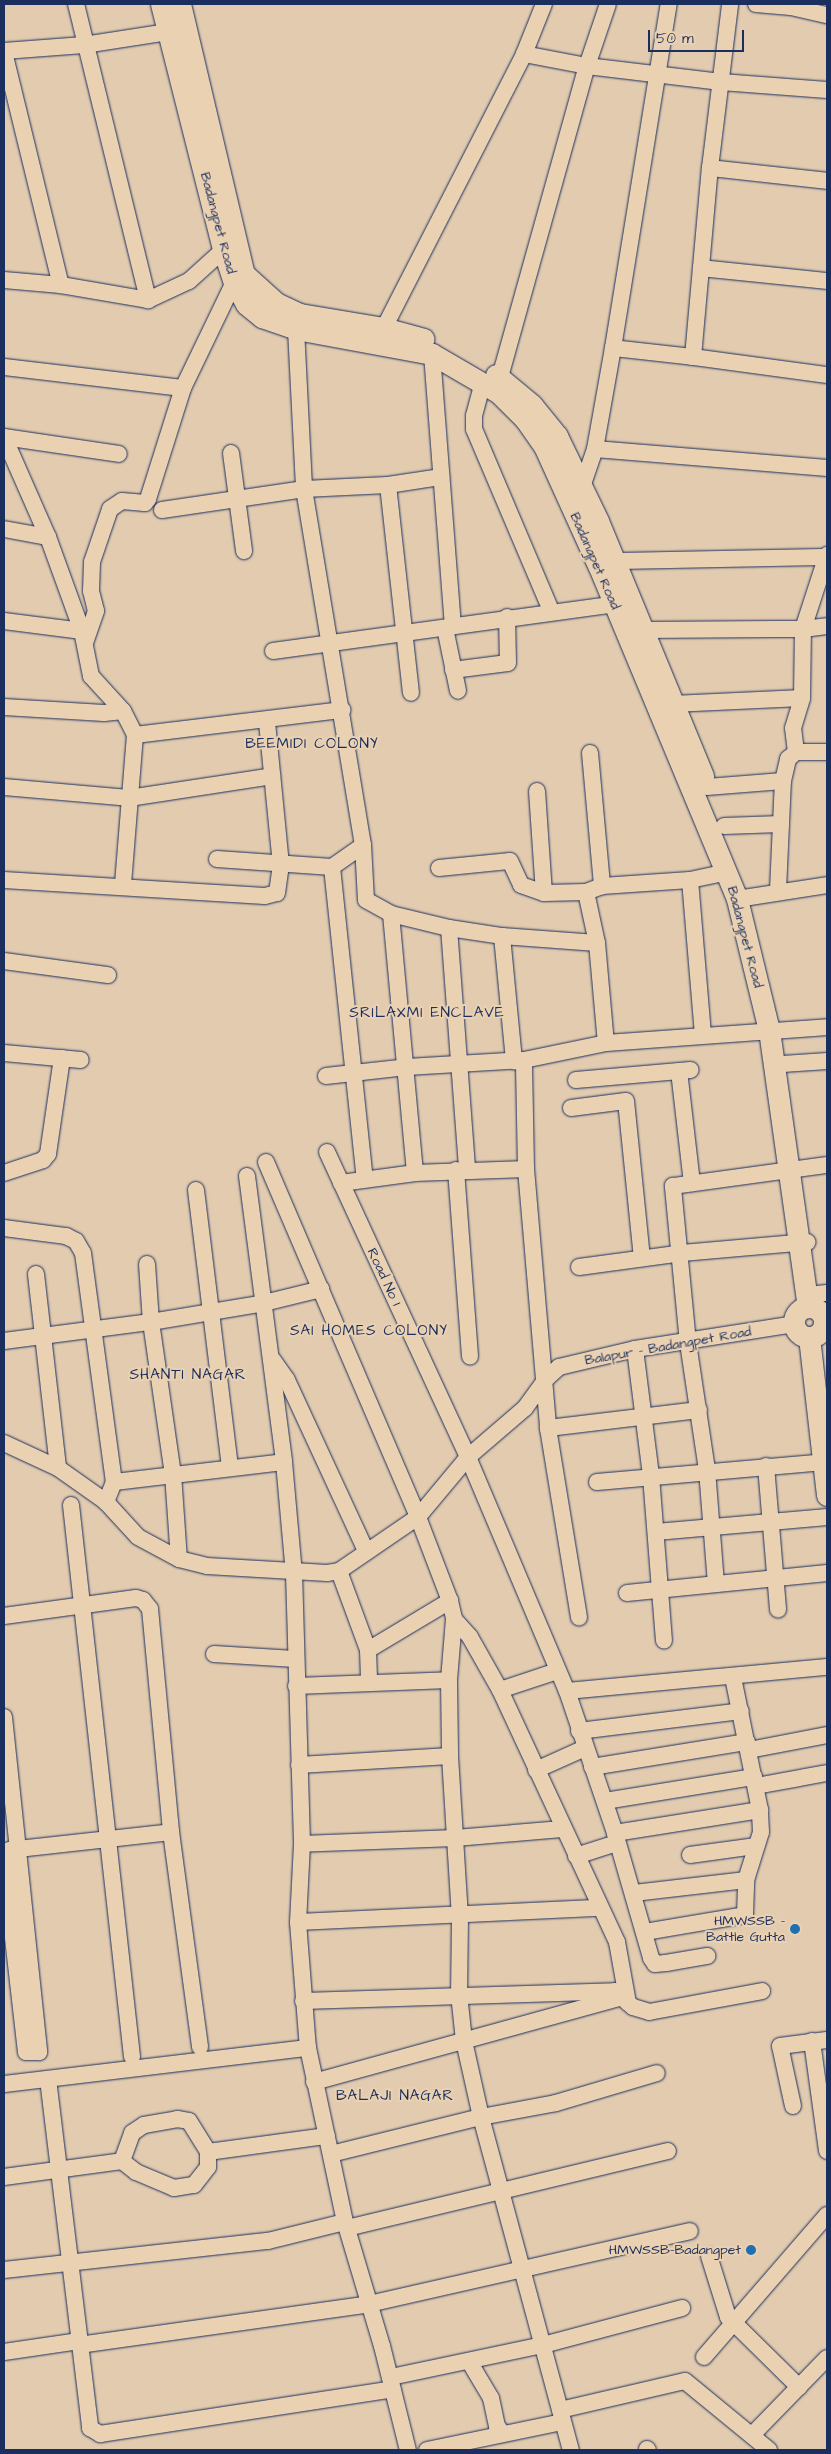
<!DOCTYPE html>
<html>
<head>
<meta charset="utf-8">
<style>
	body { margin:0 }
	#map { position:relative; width:831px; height:2454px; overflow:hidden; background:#e2cbaf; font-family:"Architects Daughter",sans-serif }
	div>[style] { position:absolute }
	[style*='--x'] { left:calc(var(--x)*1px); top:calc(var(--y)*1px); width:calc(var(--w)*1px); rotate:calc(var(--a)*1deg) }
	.roads { filter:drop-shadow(0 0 1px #1b2f5e) drop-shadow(0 0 1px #1b2f5e) }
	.minor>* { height:16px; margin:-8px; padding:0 8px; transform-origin:8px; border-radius:8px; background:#ead1b2 }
	.major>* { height:21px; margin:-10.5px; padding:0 10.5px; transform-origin:10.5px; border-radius:10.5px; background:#ead1b2 }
	.major>.ring { margin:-10.5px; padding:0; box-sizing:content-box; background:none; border:21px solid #ead1b2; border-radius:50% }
	.dots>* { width:14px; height:14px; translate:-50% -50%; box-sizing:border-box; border:2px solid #ead1b2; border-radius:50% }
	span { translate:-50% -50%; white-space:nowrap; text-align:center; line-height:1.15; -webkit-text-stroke:4px #ead1b2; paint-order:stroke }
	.street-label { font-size:14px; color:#1b2f5e }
	.poi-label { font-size:14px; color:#1b2f5e }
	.right { translate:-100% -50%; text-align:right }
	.neighbourhood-label { font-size:15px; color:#1b2f5e; letter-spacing:1px }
	.frame { position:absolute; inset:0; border:5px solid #1b2f5e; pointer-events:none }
	.scale { position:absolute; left:648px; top:30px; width:96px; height:22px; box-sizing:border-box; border:2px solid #1b2f5e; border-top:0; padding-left:6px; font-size:15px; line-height:18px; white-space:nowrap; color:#1b2f5e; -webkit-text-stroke:4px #ead1b2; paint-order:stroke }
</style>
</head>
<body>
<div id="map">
	<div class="roads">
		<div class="minor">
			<div style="--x:76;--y:4;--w:305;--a:76.3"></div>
			<div style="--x:756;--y:4;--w:35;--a:5"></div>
			<div style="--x:791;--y:7;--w:37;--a:13"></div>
			<div style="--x:4;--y:51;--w:80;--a:-4.3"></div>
			<div style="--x:84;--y:45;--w:85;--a:-8.8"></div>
			<div style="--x:4;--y:52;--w:240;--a:76.3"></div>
			<div style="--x:524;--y:54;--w:64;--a:10.8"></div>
			<div style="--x:587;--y:66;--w:135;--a:6.8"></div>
			<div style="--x:721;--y:82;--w:106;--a:4.3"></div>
			<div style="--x:710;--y:168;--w:118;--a:6.3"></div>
			<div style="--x:701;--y:268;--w:127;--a:5.9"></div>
			<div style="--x:4;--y:280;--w:57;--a:5"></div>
			<div style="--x:61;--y:285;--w:88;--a:9.8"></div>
			<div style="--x:148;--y:300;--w:45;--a:-24.9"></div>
			<div style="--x:189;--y:281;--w:57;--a:-42.1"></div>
			<div style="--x:298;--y:319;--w:10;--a:101"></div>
			<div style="--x:296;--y:329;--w:160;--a:87.1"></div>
			<div style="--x:304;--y:489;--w:361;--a:80.6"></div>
			<div style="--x:363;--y:845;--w:55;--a:86.9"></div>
			<div style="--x:366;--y:900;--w:29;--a:29"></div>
			<div style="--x:391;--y:914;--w:260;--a:84.7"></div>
			<div style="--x:384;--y:328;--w:308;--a:-62.9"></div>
			<div style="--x:524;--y:54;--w:54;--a:-68.2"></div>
			<div style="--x:613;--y:348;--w:81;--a:6.4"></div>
			<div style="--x:693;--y:357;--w:190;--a:-84.9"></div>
			<div style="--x:710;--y:168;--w:165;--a:-83"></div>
			<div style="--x:432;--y:354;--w:273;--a:85.6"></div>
			<div style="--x:693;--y:357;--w:135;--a:7.7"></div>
			<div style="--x:4;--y:367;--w:180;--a:6.7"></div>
			<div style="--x:183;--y:388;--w:118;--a:-64.3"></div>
			<div style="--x:234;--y:282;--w:9;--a:-41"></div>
			<div style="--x:500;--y:377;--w:323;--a:-74.4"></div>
			<div style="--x:587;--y:66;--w:65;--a:-71.3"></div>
			<div style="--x:483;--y:382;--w:35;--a:105"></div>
			<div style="--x:474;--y:416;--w:13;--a:90"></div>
			<div style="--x:474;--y:429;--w:197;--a:67"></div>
			<div style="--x:4;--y:437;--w:109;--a:66.3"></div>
			<div style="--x:48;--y:537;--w:100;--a:70.1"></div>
			<div style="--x:82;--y:631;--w:46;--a:78.7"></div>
			<div style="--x:91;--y:676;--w:47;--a:47.6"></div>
			<div style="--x:123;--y:711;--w:27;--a:63"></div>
			<div style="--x:135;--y:735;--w:150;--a:94.6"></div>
			<div style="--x:4;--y:437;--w:116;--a:8.4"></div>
			<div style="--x:595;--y:449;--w:233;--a:4.7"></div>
			<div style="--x:231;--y:453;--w:99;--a:82.4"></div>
			<div style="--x:388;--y:485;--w:209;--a:83.7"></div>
			<div style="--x:582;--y:487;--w:40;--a:-71.1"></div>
			<div style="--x:595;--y:449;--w:103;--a:-79.9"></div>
			<div style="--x:613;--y:348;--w:349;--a:-80.8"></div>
			<div style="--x:162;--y:510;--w:144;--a:-8.4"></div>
			<div style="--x:304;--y:489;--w:84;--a:-2.7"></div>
			<div style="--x:388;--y:485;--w:54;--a:-8.6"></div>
			<div style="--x:4;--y:529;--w:45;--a:10.3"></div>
			<div style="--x:605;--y:565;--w:10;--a:-24"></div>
			<div style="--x:614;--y:561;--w:213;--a:-1.1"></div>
			<div style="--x:4;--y:621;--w:79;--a:7.3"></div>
			<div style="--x:445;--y:628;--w:64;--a:78.3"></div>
			<div style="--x:644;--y:630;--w:159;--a:-0.4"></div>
			<div style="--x:803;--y:629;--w:24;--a:-7"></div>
			<div style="--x:85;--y:643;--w:34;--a:-71"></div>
			<div style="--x:96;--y:611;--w:21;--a:-104"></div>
			<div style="--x:91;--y:591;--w:29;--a:-88"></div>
			<div style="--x:92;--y:562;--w:56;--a:-71.2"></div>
			<div style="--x:110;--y:509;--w:14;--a:-34"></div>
			<div style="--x:122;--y:501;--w:23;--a:5"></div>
			<div style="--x:145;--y:503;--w:5;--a:-53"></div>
			<div style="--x:148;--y:499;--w:116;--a:-72.5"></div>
			<div style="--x:273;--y:651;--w:344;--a:-7.8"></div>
			<div style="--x:453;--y:670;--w:55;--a:-7.3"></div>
			<div style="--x:508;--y:663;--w:46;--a:-91.2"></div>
			<div style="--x:672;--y:704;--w:130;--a:-2.6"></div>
			<div style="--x:4;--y:707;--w:100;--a:3.4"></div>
			<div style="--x:104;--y:713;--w:19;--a:-6"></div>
			<div style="--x:135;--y:735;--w:209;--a:-6.9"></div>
			<div style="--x:796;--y:752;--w:31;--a:0"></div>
			<div style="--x:590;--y:753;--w:134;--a:84.8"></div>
			<div style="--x:602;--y:886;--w:88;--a:-3.9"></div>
			<div style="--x:690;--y:880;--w:38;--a:-12"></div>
			<div style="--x:4;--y:787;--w:125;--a:5"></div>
			<div style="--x:129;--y:798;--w:145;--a:-8.7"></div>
			<div style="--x:707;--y:787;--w:76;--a:-4.5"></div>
			<div style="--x:537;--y:791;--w:102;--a:86.1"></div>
			<div style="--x:544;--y:893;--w:42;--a:-1.4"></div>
			<div style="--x:724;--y:826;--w:57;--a:-2"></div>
			<div style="--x:217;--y:859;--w:115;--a:4"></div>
			<div style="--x:332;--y:867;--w:38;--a:-35"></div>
			<div style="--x:332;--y:867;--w:314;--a:84"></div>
			<div style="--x:439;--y:868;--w:71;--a:-5.6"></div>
			<div style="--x:510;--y:861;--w:26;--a:65"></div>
			<div style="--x:521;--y:885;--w:24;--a:19"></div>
			<div style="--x:4;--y:880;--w:261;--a:3.5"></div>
			<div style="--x:265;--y:896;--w:12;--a:-14"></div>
			<div style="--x:277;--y:893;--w:28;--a:-82"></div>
			<div style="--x:281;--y:865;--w:144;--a:-95.6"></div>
			<div style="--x:690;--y:880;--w:155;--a:85.2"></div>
			<div style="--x:602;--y:886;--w:17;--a:159"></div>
			<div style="--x:586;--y:892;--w:52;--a:77.8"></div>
			<div style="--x:597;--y:943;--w:100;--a:84.9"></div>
			<div style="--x:778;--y:890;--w:109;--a:-87.4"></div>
			<div style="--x:783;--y:781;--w:23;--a:-77"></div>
			<div style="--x:788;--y:759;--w:11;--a:-41"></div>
			<div style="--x:796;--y:752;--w:24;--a:-97"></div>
			<div style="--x:793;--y:728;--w:31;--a:-73"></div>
			<div style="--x:802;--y:698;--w:69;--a:-89.2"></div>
			<div style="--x:803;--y:629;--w:78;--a:-72"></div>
			<div style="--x:737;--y:899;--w:91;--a:-8.8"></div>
			<div style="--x:391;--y:914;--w:60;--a:13.6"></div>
			<div style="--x:449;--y:928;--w:54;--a:8.6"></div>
			<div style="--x:502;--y:936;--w:95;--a:4.2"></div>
			<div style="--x:449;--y:928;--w:242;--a:85.7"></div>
			<div style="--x:502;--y:936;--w:126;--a:84.5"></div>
			<div style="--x:4;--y:961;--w:105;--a:7.7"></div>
			<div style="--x:4;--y:1053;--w:77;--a:5.2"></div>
			<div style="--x:783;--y:1064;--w:44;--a:-3.9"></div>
			<div style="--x:679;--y:1071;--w:113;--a:83.4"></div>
			<div style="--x:326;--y:1076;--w:81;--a:-6.3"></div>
			<div style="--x:407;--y:1067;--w:117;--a:-3.4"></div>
			<div style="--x:524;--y:1060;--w:84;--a:-11.7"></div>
			<div style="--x:606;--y:1043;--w:222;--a:-4.1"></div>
			<div style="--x:576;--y:1080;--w:115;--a:-5"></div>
			<div style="--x:571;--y:1108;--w:55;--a:-7.3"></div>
			<div style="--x:626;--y:1101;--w:158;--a:84.2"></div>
			<div style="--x:327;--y:1152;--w:336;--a:65.2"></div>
			<div style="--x:468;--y:1457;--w:254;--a:67.1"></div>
			<div style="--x:567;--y:1691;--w:150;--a:71.3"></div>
			<div style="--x:615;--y:1833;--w:147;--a:-9"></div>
			<div style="--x:266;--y:1162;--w:386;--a:66.8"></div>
			<div style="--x:418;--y:1517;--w:90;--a:69.1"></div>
			<div style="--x:450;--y:1601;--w:18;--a:77"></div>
			<div style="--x:454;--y:1619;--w:61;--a:94.7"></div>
			<div style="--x:449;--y:1680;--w:76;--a:89.2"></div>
			<div style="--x:526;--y:1169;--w:260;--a:85.1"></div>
			<div style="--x:548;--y:1428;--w:192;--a:80.7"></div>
			<div style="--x:456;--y:1170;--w:187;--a:85.7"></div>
			<div style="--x:4;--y:1173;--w:41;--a:-18.4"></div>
			<div style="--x:43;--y:1160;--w:8;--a:-50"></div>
			<div style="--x:48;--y:1154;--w:97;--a:-81.7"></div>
			<div style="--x:247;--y:1176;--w:288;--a:82.6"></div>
			<div style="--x:284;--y:1462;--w:111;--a:84.9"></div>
			<div style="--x:294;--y:1573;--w:271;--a:88.3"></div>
			<div style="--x:302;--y:1844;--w:78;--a:92.9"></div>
			<div style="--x:298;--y:1922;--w:126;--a:85.5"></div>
			<div style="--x:308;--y:2048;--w:178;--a:78"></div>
			<div style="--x:345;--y:2222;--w:129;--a:73.4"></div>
			<div style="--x:382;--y:2346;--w:107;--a:76"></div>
			<div style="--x:341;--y:1183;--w:75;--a:-7.7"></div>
			<div style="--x:415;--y:1173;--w:111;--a:-2.1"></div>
			<div style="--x:526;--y:1169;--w:109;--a:-91.1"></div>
			<div style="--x:196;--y:1190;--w:280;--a:83"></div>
			<div style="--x:4;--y:1228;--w:63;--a:7.4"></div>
			<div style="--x:66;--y:1236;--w:11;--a:27"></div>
			<div style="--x:76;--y:1241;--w:14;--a:60"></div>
			<div style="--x:83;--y:1253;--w:231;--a:82.3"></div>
			<div style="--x:114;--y:1482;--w:22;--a:112"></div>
			<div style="--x:147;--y:1264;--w:58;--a:86.1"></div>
			<div style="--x:151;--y:1322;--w:154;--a:81.8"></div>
			<div style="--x:173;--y:1474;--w:85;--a:86"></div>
			<div style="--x:579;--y:1267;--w:104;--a:-7.7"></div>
			<div style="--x:682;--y:1253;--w:126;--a:-5"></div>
			<div style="--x:36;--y:1274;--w:195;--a:83.5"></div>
			<div style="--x:807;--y:1295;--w:20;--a:-6"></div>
			<div style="--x:824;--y:1322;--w:3;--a:18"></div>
			<div style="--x:4;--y:1341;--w:148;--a:-7.4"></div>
			<div style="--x:151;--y:1322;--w:115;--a:-9.5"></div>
			<div style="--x:264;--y:1303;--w:59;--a:-13.8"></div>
			<div style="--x:635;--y:1349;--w:128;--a:82.8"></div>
			<div style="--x:651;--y:1476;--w:165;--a:85.5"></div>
			<div style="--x:273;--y:1360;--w:24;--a:55"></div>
			<div style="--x:287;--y:1380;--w:188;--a:65.2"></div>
			<div style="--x:548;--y:1428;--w:152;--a:-6.8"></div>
			<div style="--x:4;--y:1443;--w:60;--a:24.8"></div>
			<div style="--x:58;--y:1468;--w:59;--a:35.3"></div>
			<div style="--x:106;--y:1502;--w:47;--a:47.6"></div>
			<div style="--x:138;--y:1537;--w:47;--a:28.2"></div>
			<div style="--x:179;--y:1559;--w:29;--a:14"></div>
			<div style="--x:207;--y:1566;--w:120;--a:3.3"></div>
			<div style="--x:327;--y:1573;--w:12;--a:-9"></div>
			<div style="--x:339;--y:1571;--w:96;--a:-34.4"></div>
			<div style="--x:418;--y:1517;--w:78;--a:-50.2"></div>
			<div style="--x:468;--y:1457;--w:75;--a:-40.7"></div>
			<div style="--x:525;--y:1408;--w:34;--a:-54"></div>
			<div style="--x:545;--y:1380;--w:19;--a:-43"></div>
			<div style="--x:559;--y:1367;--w:78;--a:-13.3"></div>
			<div style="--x:635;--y:1349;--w:161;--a:-8.9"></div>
			<div style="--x:766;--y:1466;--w:144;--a:85.2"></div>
			<div style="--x:114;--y:1482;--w:171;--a:-6.7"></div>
			<div style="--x:597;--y:1482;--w:228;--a:-5"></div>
			<div style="--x:71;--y:1505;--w:555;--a:83.69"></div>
			<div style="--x:656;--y:1532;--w:172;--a:-5"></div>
			<div style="--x:339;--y:1571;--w:84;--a:69.8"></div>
			<div style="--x:368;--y:1650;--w:32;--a:88"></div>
			<div style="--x:716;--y:1584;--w:114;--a:-94.5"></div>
			<div style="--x:707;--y:1470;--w:128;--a:-98.5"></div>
			<div style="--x:688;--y:1343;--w:158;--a:-95.5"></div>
			<div style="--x:673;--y:1186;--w:155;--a:-7.8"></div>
			<div style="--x:627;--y:1593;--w:201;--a:-5.7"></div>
			<div style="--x:4;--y:1616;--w:133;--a:-7.8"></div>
			<div style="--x:136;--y:1598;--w:7;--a:16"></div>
			<div style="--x:143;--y:1600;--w:11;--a:52"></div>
			<div style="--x:150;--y:1609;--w:224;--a:84.6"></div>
			<div style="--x:171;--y:1832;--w:217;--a:82.3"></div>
			<div style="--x:454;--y:1619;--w:24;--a:48"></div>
			<div style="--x:470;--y:1637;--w:61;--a:60.5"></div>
			<div style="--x:500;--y:1690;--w:278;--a:65.1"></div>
			<div style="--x:617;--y:1942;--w:62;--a:79.8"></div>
			<div style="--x:368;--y:1650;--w:96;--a:-30.9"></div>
			<div style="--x:214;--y:1654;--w:81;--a:3.5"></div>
			<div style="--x:296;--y:1686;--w:153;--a:-2.2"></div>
			<div style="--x:500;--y:1690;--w:60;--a:-18.4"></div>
			<div style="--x:567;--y:1691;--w:261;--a:-5.3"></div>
			<div style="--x:4;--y:1717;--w:337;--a:84"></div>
			<div style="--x:39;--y:2052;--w:13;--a:180"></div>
			<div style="--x:26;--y:2052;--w:195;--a:-96.5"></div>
			<div style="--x:579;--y:1731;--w:163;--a:-7"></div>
			<div style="--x:749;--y:1750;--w:79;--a:-10.9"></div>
			<div style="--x:299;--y:1765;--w:151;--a:-3.4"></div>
			<div style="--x:450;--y:1756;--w:82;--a:86.5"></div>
			<div style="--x:455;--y:1838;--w:153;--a:177.8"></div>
			<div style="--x:592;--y:1767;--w:157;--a:-9.2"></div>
			<div style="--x:536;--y:1770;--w:54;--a:-24.2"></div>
			<div style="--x:756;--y:1786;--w:72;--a:-10.4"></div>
			<div style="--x:605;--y:1801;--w:151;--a:-9.2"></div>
			<div style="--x:562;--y:1829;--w:107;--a:175.2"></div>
			<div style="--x:455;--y:1838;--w:79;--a:86.4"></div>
			<div style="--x:460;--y:1917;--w:77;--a:90.7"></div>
			<div style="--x:459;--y:1994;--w:47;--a:83.9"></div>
			<div style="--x:464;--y:2041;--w:78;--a:77.4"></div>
			<div style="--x:481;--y:2117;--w:345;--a:74.9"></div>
			<div style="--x:615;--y:1833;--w:130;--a:73.9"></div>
			<div style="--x:651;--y:1958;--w:7;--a:56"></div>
			<div style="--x:655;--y:1964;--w:11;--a:-5"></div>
			<div style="--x:666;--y:1963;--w:42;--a:-9.7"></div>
			<div style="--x:9;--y:1850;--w:163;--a:-6.3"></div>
			<div style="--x:690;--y:1855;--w:67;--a:-7.8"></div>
			<div style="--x:576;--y:1856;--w:43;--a:-17.6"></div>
			<div style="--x:634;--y:1893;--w:113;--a:-6.6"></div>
			<div style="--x:298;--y:1922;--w:302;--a:-2.7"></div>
			<div style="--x:645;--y:1932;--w:101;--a:-9.6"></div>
			<div style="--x:745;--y:1915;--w:35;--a:-88"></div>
			<div style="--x:746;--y:1880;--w:50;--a:-72.6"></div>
			<div style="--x:761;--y:1832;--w:22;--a:-93"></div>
			<div style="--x:760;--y:1810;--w:136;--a:-101.5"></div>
			<div style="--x:303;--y:2001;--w:312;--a:-1.8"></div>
			<div style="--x:615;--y:1991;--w:24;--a:42"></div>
			<div style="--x:633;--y:2007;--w:17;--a:17"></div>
			<div style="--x:649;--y:2012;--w:115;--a:-10.5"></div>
			<div style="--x:812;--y:2041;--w:111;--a:82.2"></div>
			<div style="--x:48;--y:2079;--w:352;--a:83.1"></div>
			<div style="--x:90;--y:2428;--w:12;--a:31"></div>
			<div style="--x:100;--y:2434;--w:296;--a:-8.7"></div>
			<div style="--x:314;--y:2082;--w:320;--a:-15.4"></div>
			<div style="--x:4;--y:2084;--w:306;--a:-6.8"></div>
			<div style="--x:793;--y:2106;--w:61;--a:-102.2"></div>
			<div style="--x:780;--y:2046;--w:47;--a:-7.3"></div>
			<div style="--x:331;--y:2154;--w:154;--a:-13.9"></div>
			<div style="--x:481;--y:2117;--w:76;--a:-10.6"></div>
			<div style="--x:556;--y:2103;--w:105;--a:-16.5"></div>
			<div style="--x:122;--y:2161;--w:30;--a:-70"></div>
			<div style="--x:132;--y:2133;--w:14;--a:-34"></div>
			<div style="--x:144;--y:2125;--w:34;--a:-10"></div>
			<div style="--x:177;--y:2119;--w:12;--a:9"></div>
			<div style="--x:189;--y:2121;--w:36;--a:58"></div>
			<div style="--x:4;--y:2177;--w:119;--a:-7.7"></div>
			<div style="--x:122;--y:2161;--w:18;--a:38"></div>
			<div style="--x:136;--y:2172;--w:41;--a:22.8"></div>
			<div style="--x:174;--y:2188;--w:20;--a:-9"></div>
			<div style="--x:194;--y:2185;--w:23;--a:-52"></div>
			<div style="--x:208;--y:2167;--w:15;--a:-90"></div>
			<div style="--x:208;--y:2152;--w:120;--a:-7.7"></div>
			<div style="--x:347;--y:2228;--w:330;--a:-13.5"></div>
			<div style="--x:709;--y:2256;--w:64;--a:72.7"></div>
			<div style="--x:728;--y:2317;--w:100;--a:44.6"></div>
			<div style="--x:4;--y:2270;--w:266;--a:-6.3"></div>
			<div style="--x:268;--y:2241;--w:79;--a:-13.9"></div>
			<div style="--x:79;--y:2345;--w:293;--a:-8"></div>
			<div style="--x:369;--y:2304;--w:329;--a:-12.8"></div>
			<div style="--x:4;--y:2352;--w:76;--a:-8.3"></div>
			<div style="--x:704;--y:2357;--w:188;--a:-49.1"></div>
			<div style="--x:469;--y:2361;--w:43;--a:59.3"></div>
			<div style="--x:491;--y:2398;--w:29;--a:78"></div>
			<div style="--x:497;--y:2426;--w:9;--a:54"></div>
			<div style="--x:391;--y:2377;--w:155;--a:-11.9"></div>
			<div style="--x:543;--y:2345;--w:144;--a:-14.9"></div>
			<div style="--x:560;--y:2410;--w:128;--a:-13.1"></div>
			<div style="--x:685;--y:2381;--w:109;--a:39.4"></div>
			<div style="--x:753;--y:2434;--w:106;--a:-45.8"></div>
			<div style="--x:647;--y:2449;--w:1;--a:45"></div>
			<div style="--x:427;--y:2450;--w:138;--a:-11.7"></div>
		</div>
		<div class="major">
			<div style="--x:161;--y:4;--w:253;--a:75.8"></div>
			<div style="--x:223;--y:249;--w:35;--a:72"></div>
			<div style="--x:234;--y:282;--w:25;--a:61"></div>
			<div style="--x:246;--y:304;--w:21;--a:39"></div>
			<div style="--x:262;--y:317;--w:36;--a:19"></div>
			<div style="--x:296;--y:329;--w:138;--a:10.4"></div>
			<div style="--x:432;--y:354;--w:78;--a:30.2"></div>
			<div style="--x:499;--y:393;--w:37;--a:45"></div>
			<div style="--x:525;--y:419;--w:33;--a:55"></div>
			<div style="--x:544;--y:446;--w:133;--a:65.6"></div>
			<div style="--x:599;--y:567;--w:360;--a:67.4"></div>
			<div style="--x:737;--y:899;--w:135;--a:76.3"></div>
			<div style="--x:769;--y:1030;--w:280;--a:82"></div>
			<div style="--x:180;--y:4;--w:277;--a:76.7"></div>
			<div style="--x:244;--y:274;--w:43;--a:42.2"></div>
			<div style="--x:276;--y:303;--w:26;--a:25"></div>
			<div style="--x:300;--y:314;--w:85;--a:9.5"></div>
			<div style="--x:384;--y:328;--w:41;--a:15.4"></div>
			<div style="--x:496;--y:375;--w:47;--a:39.8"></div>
			<div style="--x:532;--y:405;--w:40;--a:51"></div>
			<div style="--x:557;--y:436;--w:94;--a:64.2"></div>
			<div style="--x:598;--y:521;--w:276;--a:67.6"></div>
			<div class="ring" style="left:794px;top:1307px;width:9px;height:9px"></div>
			<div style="--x:809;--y:1337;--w:159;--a:83.5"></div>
		</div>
	</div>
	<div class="dots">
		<div style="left:795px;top:1929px;background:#1f6fb2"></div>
		<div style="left:751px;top:2250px;background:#1f6fb2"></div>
	</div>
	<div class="street-label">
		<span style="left:218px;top:223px;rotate:75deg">Badangpet Road</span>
		<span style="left:595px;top:561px;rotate:66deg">Badangpet Road</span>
		<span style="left:745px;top:937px;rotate:75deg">Badangpet Road</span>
		<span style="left:384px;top:1277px;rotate:65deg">Road No 1</span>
		<span style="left:668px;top:1346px;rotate:-10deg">Balapur - Badangpet Road</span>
	</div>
	<div class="poi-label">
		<span class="right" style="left:785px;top:1929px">HMWSSB -<br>Battle Gutta</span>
		<span class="right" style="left:741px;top:2250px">HMWSSB-Badangpet</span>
	</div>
	<div class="neighbourhood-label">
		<span style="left:312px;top:744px">BEEMIDI COLONY</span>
		<span style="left:427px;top:1013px">SRILAXMI ENCLAVE</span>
		<span style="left:369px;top:1331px">SAI HOMES COLONY</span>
		<span style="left:188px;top:1375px">SHANTI NAGAR</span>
		<span style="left:395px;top:2096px">BALAJI NAGAR</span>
	</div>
	<div class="frame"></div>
	<div class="scale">50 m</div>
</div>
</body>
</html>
